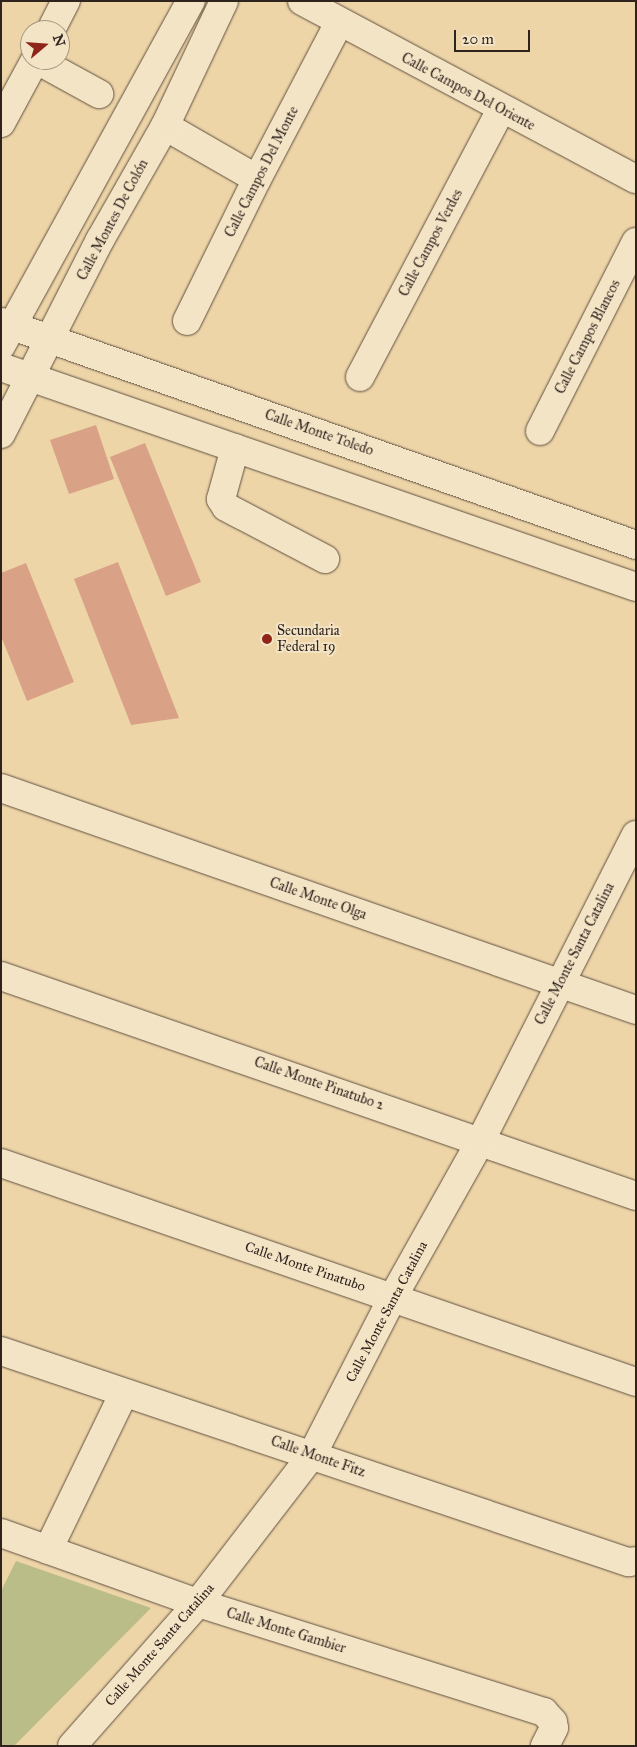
<!DOCTYPE html>
<html>
<head>
<meta charset="utf-8">
<style>
	body { margin:0 }
	#map { position:relative; width:637px; height:1747px; overflow:hidden; background:#eed5a8; font-family:"IM FELL Great Primer",serif }
	div>[style] { position:absolute }
	[style*='--x'] { left:calc(var(--x)*1px); top:calc(var(--y)*1px); width:calc(var(--w)*1px); rotate:calc(var(--a)*1deg) }
	.green>* { inset:0; background:#babd87 }
	.building>* { inset:0; background:#d9a185 }
	.roads { filter:drop-shadow(0 0 1px #5f5040) drop-shadow(0 0 1px #5f5040) }
	.minor>* { height:28px; margin:-14px; padding:0 14px; transform-origin:14px; border-radius:14px; background:#f4e4c6 }
	.dots>* { width:14px; height:14px; translate:-50% -50%; box-sizing:border-box; border:2px solid #f4e4c6; border-radius:50% }
	span { translate:-50% -50%; white-space:nowrap; text-align:center; line-height:1.15; -webkit-text-stroke:4px #f4e4c6; paint-order:stroke }
	.street-label { font-size:14px; color:#2f231e }
	.poi-label { font-size:14px; color:#2f231e }
	.left { translate:0 -50%; text-align:left }
	.frame { position:absolute; inset:0; border:2px solid #2f231e; pointer-events:none }
	.north { position:absolute; left:20px; top:20px; width:50px; height:50px; box-sizing:border-box; background:#f4e4c6; border:1px solid #a59783; border-radius:50%; rotate:72deg; font-size:14px; font-weight:700; line-height:20px; text-align:center; color:#2f231e }
	.north::after { content:''; display:block; margin:auto; width:18px; height:22px; background:#8f2418; clip-path:polygon(50% 0,100% 100%,50% 72%,0 100%) }
	.scale { position:absolute; left:454px; top:30px; width:76px; height:22px; box-sizing:border-box; border:2px solid #2f231e; border-top:0; padding-left:6px; font-size:15px; line-height:18px; white-space:nowrap; color:#2f231e; -webkit-text-stroke:4px #f4e4c6; paint-order:stroke }
</style>
</head>
<body>
<div id="map">
	<div class="green">
		<div style="clip-path:polygon(16px 1561px,151px 1608px,14px 1746px,1px 1746px,1px 1591px)"></div>
	</div>
	<div class="building">
		<div style="clip-path:polygon(96px 425px,114px 479px,69px 494px,50px 440px)"></div>
		<div style="clip-path:polygon(145px 443px,201px 582px,166px 596px,110px 457px)"></div>
		<div style="clip-path:polygon(118px 562px,179px 718px,131px 725px,74px 579px)"></div>
		<div style="clip-path:polygon(26px 563px,74px 682px,27px 701px,1px 636px,1px 573px)"></div>
	</div>
	<div class="roads">
		<div class="minor">
			<div style="--x:302;--y:1;--w:378;--a:28.1"></div>
			<div style="--x:51;--y:30;--w:33;--a:-63"></div>
			<div style="--x:37;--y:60;--w:71;--a:28.7"></div>
			<div style="--x:1;--y:123;--w:72;--a:-61.6"></div>
			<div style="--x:165;--y:126;--w:106;--a:29.9"></div>
			<div style="--x:187;--y:321;--w:158;--a:-63.8"></div>
			<div style="--x:257;--y:179;--w:176;--a:-62.3"></div>
			<div style="--x:1;--y:322;--w:673;--a:19.35"></div>
			<div style="--x:1;--y:346;--w:394;--a:-61.2"></div>
			<div style="--x:1;--y:367;--w:672;--a:19.11"></div>
			<div style="--x:360;--y:377;--w:302;--a:-62.2"></div>
			<div style="--x:540;--y:431;--w:212;--a:-63.1"></div>
			<div style="--x:1;--y:434;--w:218;--a:-63"></div>
			<div style="--x:100;--y:240;--w:131;--a:-60.3"></div>
			<div style="--x:165;--y:126;--w:138;--a:-64.7"></div>
			<div style="--x:235;--y:448;--w:53;--a:105.4"></div>
			<div style="--x:221;--y:499;--w:9;--a:58"></div>
			<div style="--x:226;--y:507;--w:112;--a:27.7"></div>
			<div style="--x:1;--y:788;--w:673;--a:19.27"></div>
			<div style="--x:1;--y:976;--w:672;--a:19.11"></div>
			<div style="--x:1;--y:1163;--w:672;--a:19.03"></div>
			<div style="--x:1;--y:1351;--w:662;--a:18.6"></div>
			<div style="--x:628;--y:1562;--w:8;--a:-7"></div>
			<div style="--x:1;--y:1533;--w:209;--a:19.6"></div>
			<div style="--x:198;--y:1603;--w:363;--a:17.5"></div>
			<div style="--x:544;--y:1712;--w:13;--a:48"></div>
			<div style="--x:553;--y:1722;--w:6;--a:81"></div>
			<div style="--x:554;--y:1728;--w:20;--a:117"></div>
			<div style="--x:48;--y:1550;--w:174;--a:-64.2"></div>
			<div style="--x:72;--y:1746;--w:191;--a:-48.6"></div>
			<div style="--x:198;--y:1603;--w:187;--a:-52.4"></div>
			<div style="--x:312;--y:1455;--w:178;--a:-62.9"></div>
			<div style="--x:393;--y:1297;--w:180;--a:-60.7"></div>
			<div style="--x:481;--y:1140;--w:342;--a:-63.1"></div>
		</div>
	</div>
	<div class="dots">
		<div style="left:267px;top:639px;background:#8f2418"></div>
	</div>
	<div class="street-label">
		<span style="left:468px;top:92px;rotate:28deg">Calle Campos Del Oriente</span>
		<span style="left:262px;top:172px;rotate:-63deg">Calle Campos Del Monte</span>
		<span style="left:113px;top:220px;rotate:-62deg">Calle Montes De Colón</span>
		<span style="left:431px;top:243px;rotate:-62deg">Calle Campos Verdes</span>
		<span style="left:588px;top:337px;rotate:-63deg">Calle Campos Blancos</span>
		<span style="left:319px;top:433px;rotate:19deg">Calle Monte Toledo</span>
		<span style="left:318px;top:899px;rotate:19deg">Calle Monte Olga</span>
		<span style="left:575px;top:954px;rotate:-63deg">Calle Monte Santa Catalina</span>
		<span style="left:319px;top:1084px;rotate:19deg">Calle Monte Pinatubo 2</span>
		<span style="left:305px;top:1267px;rotate:19deg">Calle Monte Pinatubo</span>
		<span style="left:387px;top:1312px;rotate:-62deg">Calle Monte Santa Catalina</span>
		<span style="left:318px;top:1457px;rotate:19deg">Calle Monte Fitz</span>
		<span style="left:286px;top:1631px;rotate:17deg">Calle Monte Gambier</span>
		<span style="left:160px;top:1645px;rotate:-49deg">Calle Monte Santa Catalina</span>
	</div>
	<div class="poi-label">
		<span class="left" style="left:277px;top:639px">Secundaria<br>Federal 19</span>
	</div>
	<div class="frame"></div>
	<div class="north">N</div>
	<div class="scale">20 m</div>
</div>
</body>
</html>
